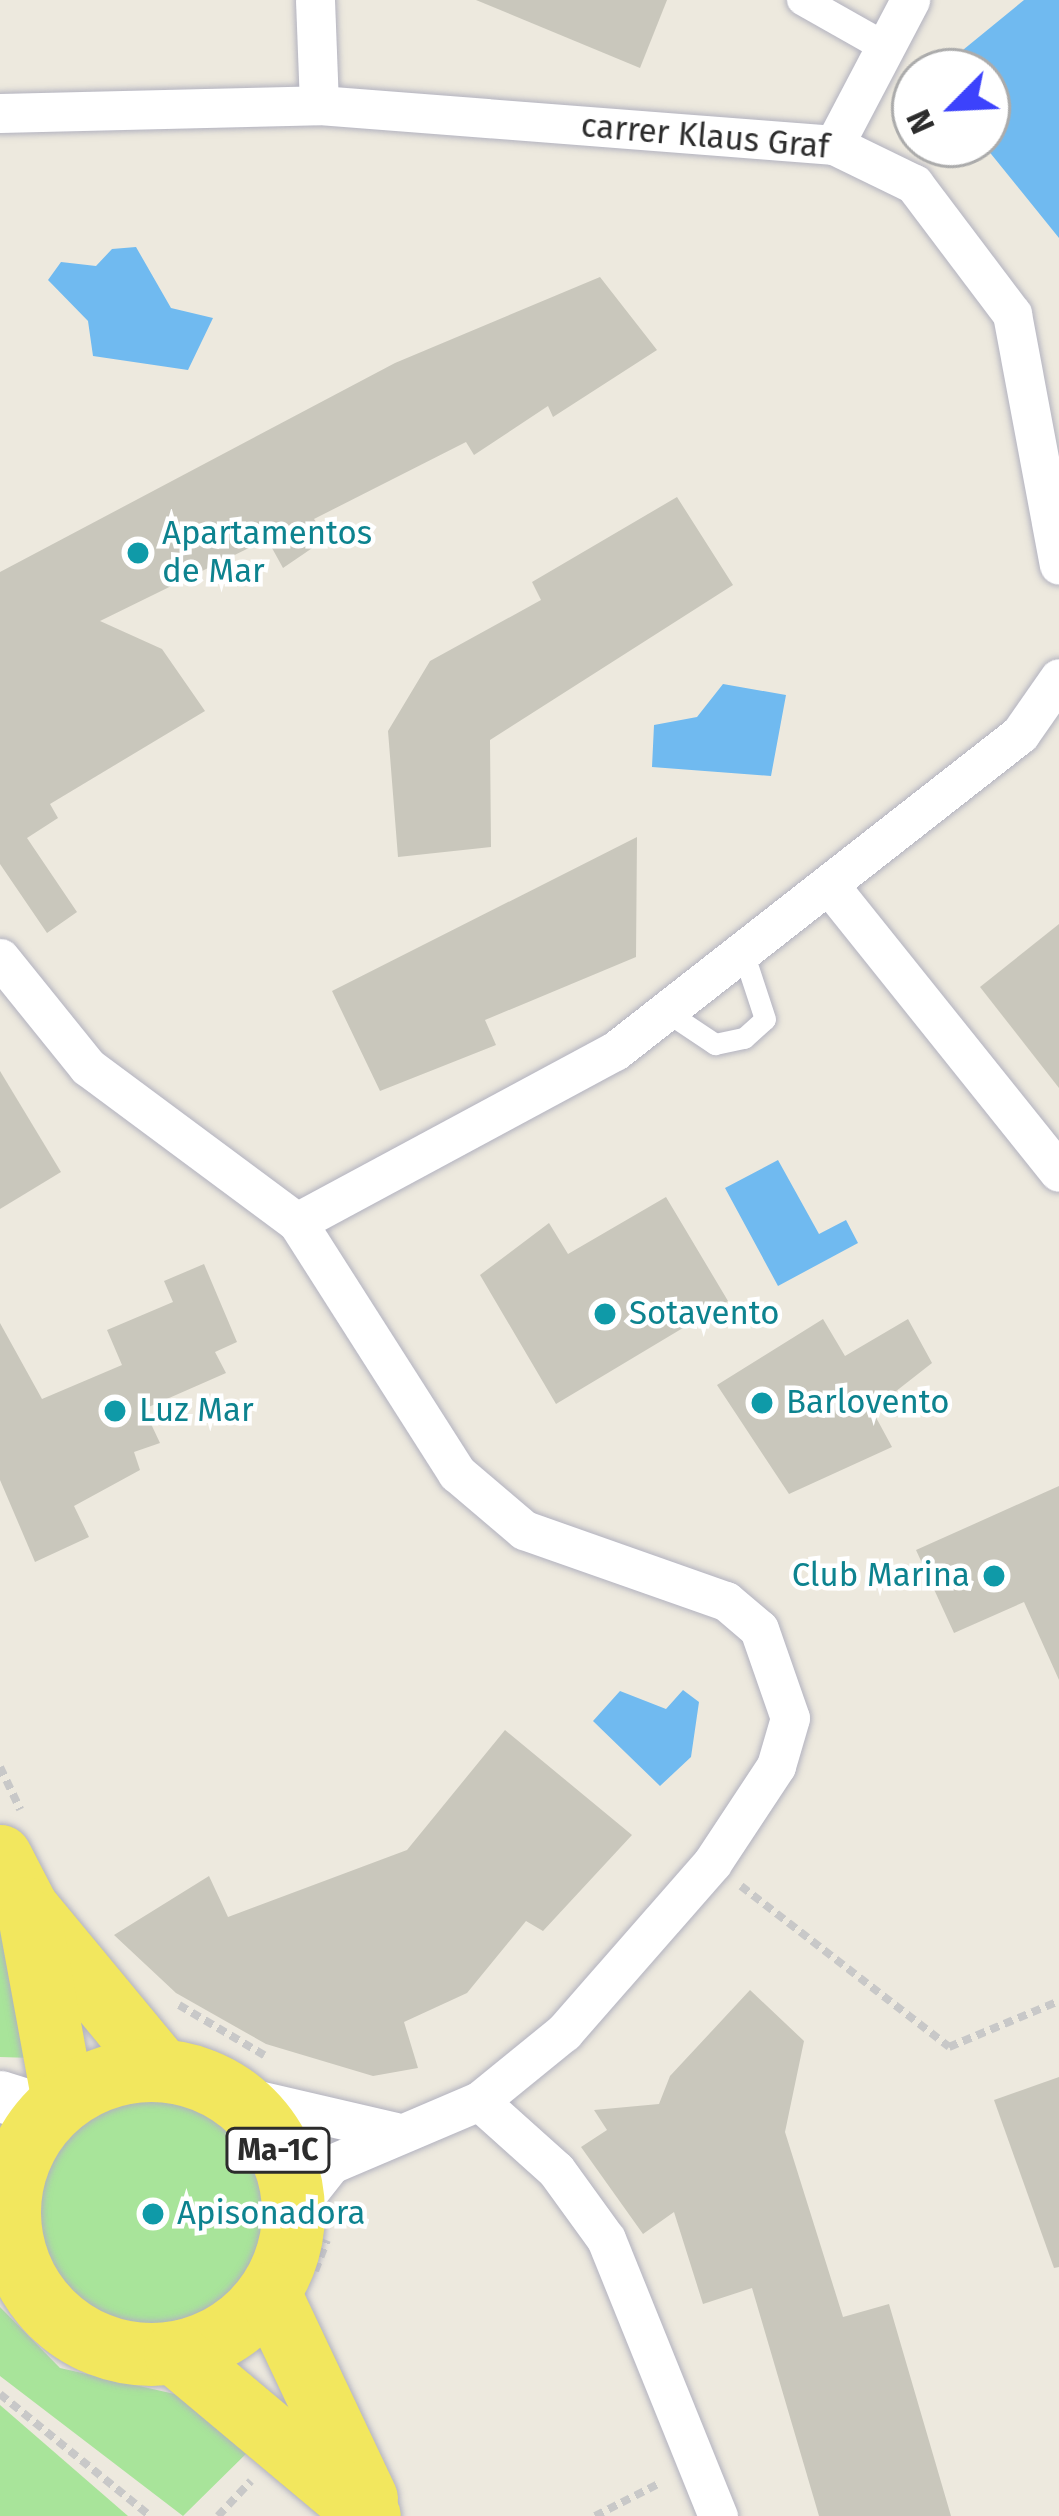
<!DOCTYPE html>
<html>
<head>
<meta charset="utf-8">
<style>
	body { margin:0 }
	#map { position:relative; width:1059px; height:2516px; overflow:hidden; background:#ede9de; font-family:"Fira Sans",sans-serif }
	div>[style] { position:absolute }
	[style*='--x'] { left:calc(var(--x)*1px); top:calc(var(--y)*1px); width:calc(var(--w)*1px); rotate:calc(var(--a)*1deg) }
	.green>* { inset:0; background:#a8e49a }
	.round { border-radius:50% }
	.water>* { inset:0; background:#70baf0 }
	.building>* { inset:0; background:#c9c7bc }
	.path>* { height:8px; margin-top:-4px; transform-origin:0; background:repeating-linear-gradient(90deg,#c8c8c8 0 9px,transparent 0 15px) }
	.roads { filter:drop-shadow(0 0 3px #b2b2bf) drop-shadow(0 0 3px #b2b2bf) }
	.service>* { height:21px; margin:-10.5px; padding:0 10.5px; transform-origin:10.5px; border-radius:10.5px; background:#fff }
	.pedestrian>* { height:30px; margin:-15px; padding:0 15px; transform-origin:15px; border-radius:15px; background:#fff }
	.minor>* { height:39px; margin:-19.5px; padding:0 19.5px; transform-origin:19.5px; border-radius:19.5px; background:#fff }
	.tertiary>* { height:51px; margin:-25.5px; padding:0 25.5px; transform-origin:25.5px; border-radius:25.5px; background:#fff }
	.primary>* { height:63px; margin:-31.5px; padding:0 31.5px; transform-origin:31.5px; border-radius:31.5px; background:#f2e75e }
	.primary>.ring { margin:-31.5px; padding:0; box-sizing:content-box; background:none; border:63px solid #f2e75e; border-radius:50% }
	.dots>* { width:33px; height:33px; translate:-50% -50%; box-sizing:border-box; border:6px solid #fff; border-radius:50% }
	span { translate:-50% -50%; white-space:nowrap; text-align:center; line-height:1.15; -webkit-text-stroke:9px #fff; paint-order:stroke }
	.shield-label span { padding:3px 9px; background:#fff; border:3px solid; border-radius:9px; -webkit-text-stroke-width:0 }
	.shield-label { font-size:30px; color:#2c2c2c; font-weight:700 }
	.street-label { font-size:33px; color:#2c2c2c }
	.culture-label { font-size:33px; color:#0d838f }
	.left { translate:0 -50%; text-align:left }
	.right { translate:-100% -50%; text-align:right }
	.north { position:absolute; left:891px; top:48px; width:120px; height:120px; box-sizing:border-box; background:#fff; border:3px solid #ababab; border-radius:50%; rotate:246deg; font-size:33px; font-weight:700; line-height:48px; text-align:center; color:#2c2c2c }
	.north::after { content:''; display:block; margin:auto; width:42px; height:54px; background:#3c42fc; clip-path:polygon(50% 0,100% 100%,50% 72%,0 100%) }
</style>
</head>
<body>
<div id="map">
	<div class="green">
		<div style="clip-path:polygon(0 1905px,33px 2058px,0 2057px)"></div>
		<div class="round" style="left:19px;top:2087px;width:250px;height:250px"></div>
		<div style="clip-path:polygon(0 2307px,60px 2368px,179px 2395px,254px 2446px,183px 2516px,0 2376px)"></div>
		<div style="clip-path:polygon(0 2405px,128px 2516px,0 2516px)"></div>
	</div>
	<div class="water">
		<div style="clip-path:polygon(1024px 0,1059px 0,1059px 238px,983px 144px,987px 72px,936px 72px)"></div>
		<div style="clip-path:polygon(136px 247px,171px 308px,213px 318px,188px 370px,93px 356px,88px 321px,48px 280px,61px 262px,96px 266px,112px 249px)"></div>
		<div style="clip-path:polygon(723px 684px,786px 695px,771px 776px,652px 767px,654px 725px,697px 717px)"></div>
		<div style="clip-path:polygon(778px 1160px,819px 1234px,846px 1220px,858px 1243px,778px 1286px,725px 1188px)"></div>
		<div style="clip-path:polygon(683px 1690px,699px 1702px,691px 1757px,660px 1786px,593px 1721px,620px 1691px,666px 1709px)"></div>
	</div>
	<div class="building">
		<div style="clip-path:polygon(476px 0,667px 0,640px 68px)"></div>
		<div style="clip-path:polygon(600px 277px,657px 350px,553px 417px,548px 406px,474px 455px,466px 442px,314px 519px,327px 538px,283px 568px,267px 539px,100px 621px,162px 649px,205px 711px,50px 804px,58px 818px,27px 838px,77px 912px,47px 933px,0 864px,0 572px,395px 363px)"></div>
		<div style="clip-path:polygon(677px 497px,733px 585px,490px 740px,491px 847px,398px 857px,388px 731px,430px 661px,541px 600px,532px 582px)"></div>
		<div style="clip-path:polygon(637px 837px,636px 957px,485px 1020px,496px 1045px,380px 1091px,332px 991px)"></div>
		<div style="clip-path:polygon(1059px 924px,1059px 1088px,980px 987px)"></div>
		<div style="clip-path:polygon(0 1071px,61px 1172px,0 1209px)"></div>
		<div style="clip-path:polygon(666px 1197px,728px 1301px,556px 1404px,480px 1275px,549px 1223px,568px 1254px)"></div>
		<div style="clip-path:polygon(204px 1264px,237px 1342px,215px 1352px,226px 1373px,144px 1409px,160px 1443px,134px 1452px,140px 1470px,74px 1506px,89px 1537px,35px 1562px,0 1480px,0 1323px,42px 1399px,122px 1365px,107px 1330px,173px 1302px,164px 1281px)"></div>
		<div style="clip-path:polygon(823px 1319px,845px 1356px,908px 1319px,932px 1363px,872px 1410px,892px 1447px,789px 1494px,717px 1385px)"></div>
		<div style="clip-path:polygon(1059px 1486px,1059px 1680px,1024px 1602px,954px 1633px,916px 1550px)"></div>
		<div style="clip-path:polygon(505px 1730px,632px 1835px,543px 1931px,526px 1921px,467px 1993px,404px 2022px,418px 2068px,373px 2076px,266px 2044px,176px 1993px,114px 1935px,209px 1876px,228px 1917px,407px 1850px)"></div>
		<div style="clip-path:polygon(750px 1990px,804px 2041px,785px 2132px,843px 2317px,889px 2304px,951px 2516px,819px 2516px,752px 2288px,703px 2304px,674px 2212px,643px 2234px,581px 2147px,607px 2130px,594px 2110px,659px 2104px,670px 2076px)"></div>
		<div style="clip-path:polygon(1059px 2077px,1059px 2267px,1054px 2268px,994px 2100px)"></div>
	</div>
	<div class="path">
		<div style="--x:0;--y:1767;--w:47;--a:64.5"></div>
		<div style="--x:741;--y:1886;--w:263;--a:37.7"></div>
		<div style="--x:949;--y:2047;--w:119;--a:-22.7"></div>
		<div style="--x:179;--y:2005;--w:99;--a:30.5"></div>
		<div style="--x:315;--y:2271;--w:33;--a:-69"></div>
		<div style="--x:0;--y:2394;--w:193;--a:39.1"></div>
		<div style="--x:218;--y:2516;--w:48;--a:-46.7"></div>
		<div style="--x:595;--y:2516;--w:73;--a:-26.9"></div>
	</div>
	<div class="roads">
		<div class="service">
			<div style="--x:667;--y:1012;--w:58;--a:33.7"></div>
			<div style="--x:715;--y:1044;--w:30;--a:-12"></div>
			<div style="--x:744;--y:1038;--w:28;--a:-42"></div>
			<div style="--x:765;--y:1019;--w:67;--a:-108.2"></div>
		</div>
		<div class="pedestrian">
			<div style="--x:802;--y:0;--w:98;--a:29.5"></div>
		</div>
		<div class="minor">
			<div style="--x:315;--y:0;--w:105;--a:87.8"></div>
			<div style="--x:0;--y:113;--w:319;--a:-1.4"></div>
			<div style="--x:319;--y:105;--w:517;--a:4.44"></div>
			<div style="--x:834;--y:145;--w:89;--a:26"></div>
			<div style="--x:914;--y:184;--w:163;--a:53"></div>
			<div style="--x:1012;--y:314;--w:255;--a:79.4"></div>
			<div style="--x:834;--y:145;--w:164;--a:-62.3"></div>
			<div style="--x:833;--y:890;--w:361;--a:51.3"></div>
			<div style="--x:0;--y:958;--w:140;--a:51.1"></div>
			<div style="--x:88;--y:1067;--w:260;--a:36.6"></div>
			<div style="--x:297;--y:1222;--w:298;--a:57.5"></div>
			<div style="--x:457;--y:1473;--w:88;--a:40.4"></div>
			<div style="--x:524;--y:1530;--w:214;--a:19.4"></div>
			<div style="--x:726;--y:1601;--w:43;--a:40.3"></div>
			<div style="--x:759;--y:1629;--w:94;--a:70.8"></div>
			<div style="--x:790;--y:1718;--w:50;--a:106.3"></div>
			<div style="--x:776;--y:1766;--w:116;--a:123.4"></div>
			<div style="--x:712;--y:1863;--w:225;--a:131.2"></div>
			<div style="--x:564;--y:2032;--w:109;--a:140.9"></div>
			<div style="--x:479;--y:2101;--w:161;--a:156.9"></div>
			<div style="--x:331;--y:2164;--w:61;--a:128.4"></div>
			<div style="--x:297;--y:1222;--w:361;--a:-28.3"></div>
			<div style="--x:615;--y:1051;--w:514;--a:-38.05"></div>
			<div style="--x:1020;--y:734;--w:68;--a:-55.1"></div>
			<div style="--x:232;--y:2094;--w:167;--a:13.1"></div>
			<div style="--x:479;--y:2101;--w:103;--a:41.9"></div>
			<div style="--x:556;--y:2170;--w:85;--a:54.1"></div>
			<div style="--x:606;--y:2239;--w:299;--a:68"></div>
		</div>
		<div class="tertiary">
			<div style="--x:0;--y:2096;--w:53;--a:17.4"></div>
			<div style="--x:0;--y:2241;--w:21;--a:43"></div>
		</div>
		<div class="primary">
			<div style="--x:0;--y:1856;--w:59;--a:62.6"></div>
			<div style="--x:27;--y:1908;--w:209;--a:50.4"></div>
			<div style="--x:30;--y:1921;--w:182;--a:79.6"></div>
			<div class="ring" style="left:9px;top:2070px;width:221px;height:221px"></div>
			<div style="--x:269;--y:2293;--w:227;--a:64.7"></div>
			<div style="--x:175;--y:2353;--w:253;--a:40"></div>
		</div>
	</div>
	<div class="dots">
		<div style="left:138px;top:553px;background:#0f9aa8"></div>
		<div style="left:605px;top:1314px;background:#0f9aa8"></div>
		<div style="left:762px;top:1403px;background:#0f9aa8"></div>
		<div style="left:115px;top:1411px;background:#0f9aa8"></div>
		<div style="left:994px;top:1576px;background:#0f9aa8"></div>
		<div style="left:153px;top:2214px;background:#0f9aa8"></div>
	</div>
	<div class="shield-label">
		<span style="left:278px;top:2150px">Ma-1C</span>
	</div>
	<div class="street-label">
		<span style="left:705px;top:137px;rotate:5deg">carrer Klaus Graf</span>
	</div>
	<div class="culture-label">
		<span class="left" style="left:162px;top:553px">Apartamentos<br>de Mar</span>
		<span class="left" style="left:629px;top:1314px">Sotavento</span>
		<span class="left" style="left:786px;top:1403px">Barlovento</span>
		<span class="left" style="left:139px;top:1411px">Luz Mar</span>
		<span class="right" style="left:970px;top:1576px">Club Marina</span>
		<span class="left" style="left:177px;top:2214px">Apisonadora</span>
	</div>
	<div class="north">N</div>
</div>
</body>
</html>
